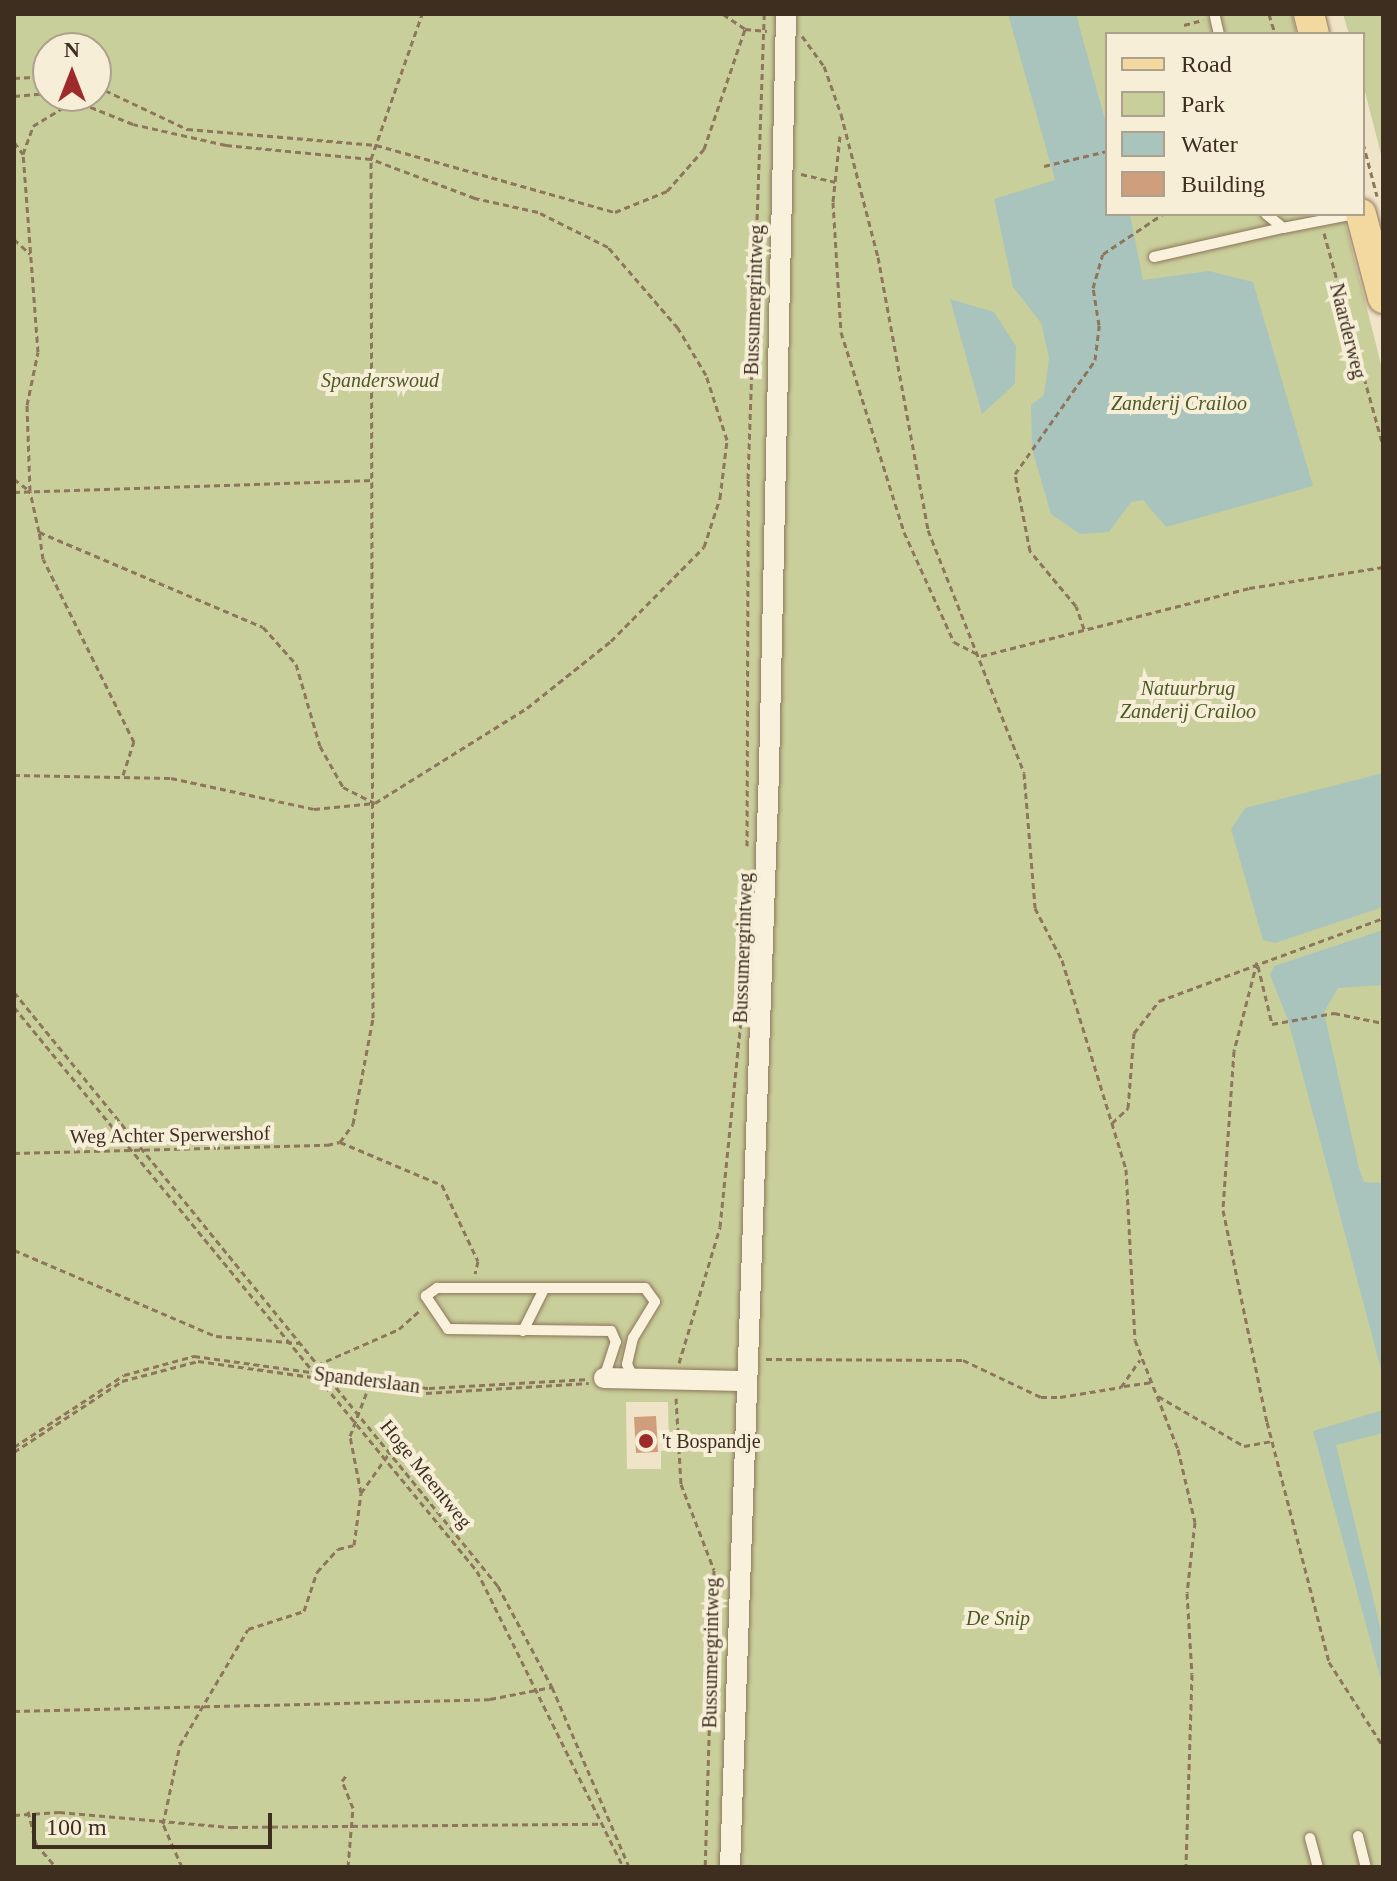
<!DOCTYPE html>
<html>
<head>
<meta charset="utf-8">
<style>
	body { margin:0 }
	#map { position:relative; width:1397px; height:1881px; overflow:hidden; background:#f0e4c8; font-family:"Times New Roman",serif }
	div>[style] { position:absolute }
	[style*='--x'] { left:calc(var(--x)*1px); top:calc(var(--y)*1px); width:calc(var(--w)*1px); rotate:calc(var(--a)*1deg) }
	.green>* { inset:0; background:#c9cf9b }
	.water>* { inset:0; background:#a9c4bc }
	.building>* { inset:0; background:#cf9f7d }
	.path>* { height:3px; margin-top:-1.5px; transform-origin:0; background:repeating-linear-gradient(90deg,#8d765c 0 6px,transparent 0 10px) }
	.roads { filter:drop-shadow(0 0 2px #8d765c) drop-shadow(0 0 2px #8d765c) }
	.service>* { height:10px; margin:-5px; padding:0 5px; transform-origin:5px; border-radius:5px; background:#faf1dc }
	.minor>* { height:20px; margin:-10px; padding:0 10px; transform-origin:10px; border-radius:10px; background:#faf1dc }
	.primary>* { height:30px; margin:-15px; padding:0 15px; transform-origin:15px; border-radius:15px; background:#f3d9a0 }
	.dots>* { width:22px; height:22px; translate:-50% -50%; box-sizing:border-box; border:4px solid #f7eed8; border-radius:50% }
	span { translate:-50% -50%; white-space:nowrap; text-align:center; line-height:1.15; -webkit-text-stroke:8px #f7eed8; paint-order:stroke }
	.street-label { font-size:20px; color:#3d2e20 }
	.park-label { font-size:20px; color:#4d5a26; font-style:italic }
	.poi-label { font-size:20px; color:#3d2e20 }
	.left { translate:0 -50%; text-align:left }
	.frame { position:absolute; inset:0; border:16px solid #3d2e20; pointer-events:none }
	.legend { position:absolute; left:1105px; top:32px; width:260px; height:184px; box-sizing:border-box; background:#f7eed8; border:2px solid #ada18e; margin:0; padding:10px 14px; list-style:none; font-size:24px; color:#3d2e20 }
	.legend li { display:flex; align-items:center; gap:16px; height:40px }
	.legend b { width:40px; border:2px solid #ada18e }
	.north { position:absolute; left:32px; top:32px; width:80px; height:80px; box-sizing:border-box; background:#f7eed8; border:2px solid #ada18e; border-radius:50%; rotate:0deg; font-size:22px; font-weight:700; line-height:32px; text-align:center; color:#3d2e20 }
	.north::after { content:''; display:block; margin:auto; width:28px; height:36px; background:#9e2a2b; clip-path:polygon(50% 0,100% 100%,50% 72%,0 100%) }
	.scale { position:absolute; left:32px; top:1813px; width:240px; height:36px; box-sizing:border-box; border:4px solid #3d2e20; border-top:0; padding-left:10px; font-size:24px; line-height:28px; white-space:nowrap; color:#3d2e20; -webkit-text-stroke:6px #f7eed8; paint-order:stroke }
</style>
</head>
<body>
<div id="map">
	<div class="green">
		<div style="clip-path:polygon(evenodd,14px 14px,1292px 14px,1297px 34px,1107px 34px,1107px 214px,1343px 214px,1383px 372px,1383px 1867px,14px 1867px,14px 14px,48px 48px,96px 48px,96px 96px,48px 96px,48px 48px,14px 14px,626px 1402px,668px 1402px,669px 1450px,661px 1451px,661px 1469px,627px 1469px,626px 1402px)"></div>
		<div style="clip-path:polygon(1343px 14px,1383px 14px,1383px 162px,1363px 84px,1363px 34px,1349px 34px)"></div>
	</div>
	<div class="water">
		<div style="clip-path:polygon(1008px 14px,1076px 14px,1107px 127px,1107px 214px,1130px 214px,1143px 280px,1209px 271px,1253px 282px,1313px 486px,1166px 527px,1143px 500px,1131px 502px,1109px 532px,1080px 534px,1051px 514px,1032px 449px,1031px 405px,1044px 395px,1049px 358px,1041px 323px,1013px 287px,994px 199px,1055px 180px)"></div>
		<div style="clip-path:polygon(950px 299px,994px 312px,1016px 346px,1015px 384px,982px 414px)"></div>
		<div style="clip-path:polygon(1383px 773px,1383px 907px,1275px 943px,1263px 940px,1231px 829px,1245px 808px)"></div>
		<div style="clip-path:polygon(1383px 930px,1383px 985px,1338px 988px,1324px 1012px,1359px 1168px,1364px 1182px,1383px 1183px,1383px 1377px,1288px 1020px,1270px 975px,1274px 966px)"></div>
		<div style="clip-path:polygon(1383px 1410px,1383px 1433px,1336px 1445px,1383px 1639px,1383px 1687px,1313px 1431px)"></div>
	</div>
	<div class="building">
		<div style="clip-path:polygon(656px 1416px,658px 1452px,636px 1453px,634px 1417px)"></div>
	</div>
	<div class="path">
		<div style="--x:723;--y:14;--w:27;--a:34"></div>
		<div style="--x:745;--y:29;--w:22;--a:5"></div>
		<div style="--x:1269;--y:14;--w:21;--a:73"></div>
		<div style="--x:1184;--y:25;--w:20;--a:-15"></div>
		<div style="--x:802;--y:36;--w:37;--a:54"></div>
		<div style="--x:824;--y:66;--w:51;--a:70.5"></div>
		<div style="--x:841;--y:114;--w:148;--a:75.5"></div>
		<div style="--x:878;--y:257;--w:278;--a:79.6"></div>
		<div style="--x:928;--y:530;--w:261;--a:68.4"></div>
		<div style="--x:1024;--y:773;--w:135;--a:85.3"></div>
		<div style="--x:1035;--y:908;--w:59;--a:62.6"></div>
		<div style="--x:1062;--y:960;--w:219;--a:73"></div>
		<div style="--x:1126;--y:1169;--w:171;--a:87"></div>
		<div style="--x:1135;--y:1340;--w:117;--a:68.5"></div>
		<div style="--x:1178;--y:1449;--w:75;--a:76.9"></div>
		<div style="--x:1195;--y:1522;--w:71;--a:96.4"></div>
		<div style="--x:1187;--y:1593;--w:81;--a:86.5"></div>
		<div style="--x:1192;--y:1674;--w:193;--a:91.8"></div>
		<div style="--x:14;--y:78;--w:34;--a:-3"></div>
		<div style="--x:96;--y:86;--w:101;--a:25.3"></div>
		<div style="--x:187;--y:129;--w:190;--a:4.8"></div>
		<div style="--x:376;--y:145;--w:248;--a:15.7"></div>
		<div style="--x:615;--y:212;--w:56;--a:-22"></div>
		<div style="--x:667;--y:191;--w:56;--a:-48.6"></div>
		<div style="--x:704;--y:149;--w:127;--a:-71.1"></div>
		<div style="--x:14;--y:96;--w:34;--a:-5"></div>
		<div style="--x:840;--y:136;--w:66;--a:96.1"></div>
		<div style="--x:833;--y:202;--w:130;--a:86.5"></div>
		<div style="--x:841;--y:332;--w:210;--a:72.5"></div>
		<div style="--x:904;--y:532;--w:121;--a:65.6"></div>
		<div style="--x:954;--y:642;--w:30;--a:27"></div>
		<div style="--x:981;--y:656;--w:276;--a:-14.2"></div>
		<div style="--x:1249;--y:588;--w:136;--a:-8.9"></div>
		<div style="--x:14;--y:142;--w:15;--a:53"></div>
		<div style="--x:1363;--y:143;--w:55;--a:75.2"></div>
		<div style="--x:1044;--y:166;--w:65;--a:-13.4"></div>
		<div style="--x:801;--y:174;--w:35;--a:13"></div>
		<div style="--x:1324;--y:233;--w:221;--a:74.5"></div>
		<div style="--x:14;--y:239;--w:22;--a:43"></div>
		<div style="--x:14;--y:479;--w:20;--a:37"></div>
		<div style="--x:14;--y:492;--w:360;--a:-1.9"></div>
		<div style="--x:39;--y:532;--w:42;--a:-102.4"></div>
		<div style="--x:30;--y:491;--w:86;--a:-92"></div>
		<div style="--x:27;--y:405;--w:54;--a:-78.3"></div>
		<div style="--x:38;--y:352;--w:199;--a:-94.3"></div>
		<div style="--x:23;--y:154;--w:30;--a:-70"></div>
		<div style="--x:33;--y:126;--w:48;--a:-31.4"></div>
		<div style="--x:1084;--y:629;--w:24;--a:-109"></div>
		<div style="--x:1076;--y:606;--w:72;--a:-129.9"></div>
		<div style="--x:1030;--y:551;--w:78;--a:-101"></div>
		<div style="--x:1015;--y:474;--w:139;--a:-54.9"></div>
		<div style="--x:1095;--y:360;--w:35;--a:-83"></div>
		<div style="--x:1099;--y:325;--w:37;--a:-99"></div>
		<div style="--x:1093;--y:288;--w:35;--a:-74"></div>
		<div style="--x:1103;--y:254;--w:72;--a:-33.7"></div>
		<div style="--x:14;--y:775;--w:157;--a:1.1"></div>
		<div style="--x:171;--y:778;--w:146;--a:12.2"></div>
		<div style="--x:314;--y:809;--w:61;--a:-5.6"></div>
		<div style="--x:375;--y:803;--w:179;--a:-32"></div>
		<div style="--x:527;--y:708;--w:107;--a:-38.6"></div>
		<div style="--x:611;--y:641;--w:132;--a:-45.3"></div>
		<div style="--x:704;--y:547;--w:52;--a:-71.9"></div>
		<div style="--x:720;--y:498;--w:58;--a:-83.1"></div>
		<div style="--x:727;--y:440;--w:68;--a:-107.9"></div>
		<div style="--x:706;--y:375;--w:55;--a:-120.8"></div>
		<div style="--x:678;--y:328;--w:107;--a:-130.8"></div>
		<div style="--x:608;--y:247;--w:78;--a:-153.4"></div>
		<div style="--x:538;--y:212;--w:65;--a:-167.5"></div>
		<div style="--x:475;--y:198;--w:111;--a:-159.4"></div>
		<div style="--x:371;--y:159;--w:146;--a:-174.5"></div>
		<div style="--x:226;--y:145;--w:95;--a:-167.3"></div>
		<div style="--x:133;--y:124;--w:75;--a:-158.2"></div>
		<div style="--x:123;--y:775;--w:35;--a:-72"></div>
		<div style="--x:134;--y:742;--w:204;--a:-116.4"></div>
		<div style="--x:43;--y:559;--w:27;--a:-98"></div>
		<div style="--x:39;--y:532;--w:243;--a:23"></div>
		<div style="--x:263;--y:627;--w:50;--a:48.3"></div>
		<div style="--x:296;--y:664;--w:85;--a:73.7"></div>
		<div style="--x:320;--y:746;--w:47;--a:60.7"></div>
		<div style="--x:343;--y:787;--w:35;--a:27"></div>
		<div style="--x:747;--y:846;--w:367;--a:-89.8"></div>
		<div style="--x:748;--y:479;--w:465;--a:-88"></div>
		<div style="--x:1257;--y:962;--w:92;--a:104.5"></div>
		<div style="--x:1234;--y:1051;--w:159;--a:94"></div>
		<div style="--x:1223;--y:1210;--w:217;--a:78.3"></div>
		<div style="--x:1267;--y:1422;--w:248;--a:75.5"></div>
		<div style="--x:1329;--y:1662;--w:100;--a:57.3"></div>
		<div style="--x:1258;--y:966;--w:60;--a:76.4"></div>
		<div style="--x:1272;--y:1024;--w:63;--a:-10.1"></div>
		<div style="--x:1334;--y:1013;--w:50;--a:11.5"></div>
		<div style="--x:14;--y:992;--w:766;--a:50.83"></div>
		<div style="--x:498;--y:1586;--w:115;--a:61.9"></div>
		<div style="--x:552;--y:1687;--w:196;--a:66.8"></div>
		<div style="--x:14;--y:1007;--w:730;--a:50.62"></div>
		<div style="--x:477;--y:1571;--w:330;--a:63.7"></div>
		<div style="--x:1112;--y:1123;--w:22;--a:-43"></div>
		<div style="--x:1128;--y:1108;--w:75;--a:-85.4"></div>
		<div style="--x:1134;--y:1033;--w:41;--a:-52"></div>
		<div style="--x:1159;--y:1001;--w:239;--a:-20.3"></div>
		<div style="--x:340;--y:1142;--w:111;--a:22.9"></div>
		<div style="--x:442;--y:1185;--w:84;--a:64.7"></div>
		<div style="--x:478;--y:1261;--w:13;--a:103"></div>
		<div style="--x:14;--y:1153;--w:313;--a:-1.5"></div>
		<div style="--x:327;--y:1145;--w:13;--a:-13"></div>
		<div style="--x:340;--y:1142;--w:22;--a:-54"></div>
		<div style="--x:353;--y:1124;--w:108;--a:-79.3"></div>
		<div style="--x:373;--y:1018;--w:859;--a:-90.13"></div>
		<div style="--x:371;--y:159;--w:154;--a:-70.6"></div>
		<div style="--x:14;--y:1250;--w:220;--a:23.1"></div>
		<div style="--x:216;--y:1336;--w:84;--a:4.8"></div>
		<div style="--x:766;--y:1359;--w:197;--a:0.3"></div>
		<div style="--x:963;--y:1360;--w:86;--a:25.4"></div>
		<div style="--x:1041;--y:1397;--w:19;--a:0"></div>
		<div style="--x:1060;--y:1397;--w:62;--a:-9.3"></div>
		<div style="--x:1121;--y:1387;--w:33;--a:-55"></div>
		<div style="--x:679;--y:1363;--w:142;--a:-73.2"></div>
		<div style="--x:720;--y:1227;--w:207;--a:-84.2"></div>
		<div style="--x:317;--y:1365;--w:90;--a:-23.7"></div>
		<div style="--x:399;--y:1329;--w:28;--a:-42"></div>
		<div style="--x:1124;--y:1386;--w:27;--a:-8"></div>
		<div style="--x:1158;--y:1396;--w:99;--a:30.2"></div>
		<div style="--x:1244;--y:1446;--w:28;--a:-10"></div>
		<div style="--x:676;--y:1398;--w:86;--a:86.7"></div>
		<div style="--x:681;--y:1484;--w:92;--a:69"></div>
		<div style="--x:714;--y:1570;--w:297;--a:91.7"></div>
		<div style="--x:14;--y:1447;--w:131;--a:-33.2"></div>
		<div style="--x:124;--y:1375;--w:73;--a:-15.2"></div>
		<div style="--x:194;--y:1356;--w:237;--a:7.8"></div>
		<div style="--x:429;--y:1388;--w:160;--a:-3.2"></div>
		<div style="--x:14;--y:1452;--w:129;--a:-33.3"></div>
		<div style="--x:122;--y:1381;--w:79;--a:-14.7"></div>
		<div style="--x:198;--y:1361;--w:230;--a:8"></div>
		<div style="--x:426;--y:1393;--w:163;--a:-3.5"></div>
		<div style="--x:361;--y:1493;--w:58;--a:-100.9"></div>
		<div style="--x:350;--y:1436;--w:53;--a:-69.2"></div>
		<div style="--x:14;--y:1711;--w:476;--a:-1.4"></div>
		<div style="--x:490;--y:1699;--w:63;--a:-11"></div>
		<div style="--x:28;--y:1811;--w:34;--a:76"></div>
		<div style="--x:36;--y:1844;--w:30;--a:49"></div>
		<div style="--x:14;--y:1815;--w:45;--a:-3.8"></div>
		<div style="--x:59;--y:1812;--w:174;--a:5"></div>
		<div style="--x:232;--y:1827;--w:371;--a:-0.5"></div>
		<div style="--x:182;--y:1867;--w:47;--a:-113.8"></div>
		<div style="--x:163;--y:1824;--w:81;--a:-77.9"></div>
		<div style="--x:180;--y:1745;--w:134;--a:-59.6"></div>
		<div style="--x:248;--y:1629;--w:59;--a:-17.8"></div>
		<div style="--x:304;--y:1611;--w:41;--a:-71.6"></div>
		<div style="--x:317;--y:1572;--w:31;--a:-48"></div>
		<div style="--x:338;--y:1549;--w:16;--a:-14"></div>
		<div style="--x:354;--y:1545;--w:52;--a:-82.3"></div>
		<div style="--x:361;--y:1493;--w:50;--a:-54.7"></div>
		<div style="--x:348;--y:1867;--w:59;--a:-85.2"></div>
		<div style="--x:353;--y:1808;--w:29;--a:-112"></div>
		<div style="--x:342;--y:1781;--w:10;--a:-53"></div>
	</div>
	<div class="roads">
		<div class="service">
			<div style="--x:1215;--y:17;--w:17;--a:77"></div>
			<div style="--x:1266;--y:214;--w:22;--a:39"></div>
			<div style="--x:1283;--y:228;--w:73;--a:-11"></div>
			<div style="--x:1154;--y:257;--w:132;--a:-12.7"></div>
			<div style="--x:523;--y:1331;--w:47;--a:-63.4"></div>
			<div style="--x:604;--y:1378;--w:38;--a:-72"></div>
			<div style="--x:616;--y:1342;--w:12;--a:-114"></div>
			<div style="--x:611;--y:1331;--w:163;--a:-179.3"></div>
			<div style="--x:448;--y:1329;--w:40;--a:-124"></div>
			<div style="--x:426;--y:1296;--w:14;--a:-36"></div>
			<div style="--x:437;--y:1288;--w:208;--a:0"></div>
			<div style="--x:645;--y:1288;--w:17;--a:54"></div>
			<div style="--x:655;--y:1302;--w:42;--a:121.4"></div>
			<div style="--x:633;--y:1338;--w:27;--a:103"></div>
			<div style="--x:627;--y:1364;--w:17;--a:66"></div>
			<div style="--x:1358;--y:1836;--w:32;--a:76"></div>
			<div style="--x:1310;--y:1838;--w:30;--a:75"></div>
		</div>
		<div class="minor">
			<div style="--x:604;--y:1378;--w:138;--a:1.2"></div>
			<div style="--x:730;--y:1867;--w:1098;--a:-87.96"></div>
			<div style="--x:769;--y:770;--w:756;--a:-88.71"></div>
		</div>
		<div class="primary">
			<div style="--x:1309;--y:14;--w:21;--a:76"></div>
			<div style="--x:1361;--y:214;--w:87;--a:75.3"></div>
		</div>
	</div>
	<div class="dots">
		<div style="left:646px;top:1441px;background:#9e2a2b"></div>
	</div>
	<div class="street-label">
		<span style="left:754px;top:300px;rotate:-88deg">Bussumergrintweg</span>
		<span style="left:1348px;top:331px;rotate:76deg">Naarderweg</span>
		<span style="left:743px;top:948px;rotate:-88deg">Bussumergrintweg</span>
		<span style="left:170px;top:1135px;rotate:-1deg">Weg Achter Sperwershof</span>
		<span style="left:367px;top:1380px;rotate:7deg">Spanderslaan</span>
		<span style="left:426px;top:1474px;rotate:51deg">Hoge Meentweg</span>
		<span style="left:711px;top:1653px;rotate:-89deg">Bussumergrintweg</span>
	</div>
	<div class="park-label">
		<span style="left:380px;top:380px">Spanderswoud</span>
		<span style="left:1179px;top:403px">Zanderij Crailoo</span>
		<span style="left:1188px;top:700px">Natuurbrug<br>Zanderij Crailoo</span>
		<span style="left:998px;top:1618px">De Snip</span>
	</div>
	<div class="poi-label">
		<span class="left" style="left:662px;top:1441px">'t Bospandje</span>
	</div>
	<div class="frame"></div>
	<ul class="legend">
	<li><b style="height:10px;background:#f3d9a0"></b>Road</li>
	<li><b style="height:22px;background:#c9cf9b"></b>Park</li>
	<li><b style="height:22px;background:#a9c4bc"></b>Water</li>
	<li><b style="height:22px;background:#cf9f7d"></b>Building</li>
	</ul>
	<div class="north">N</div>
	<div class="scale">100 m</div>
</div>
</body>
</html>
